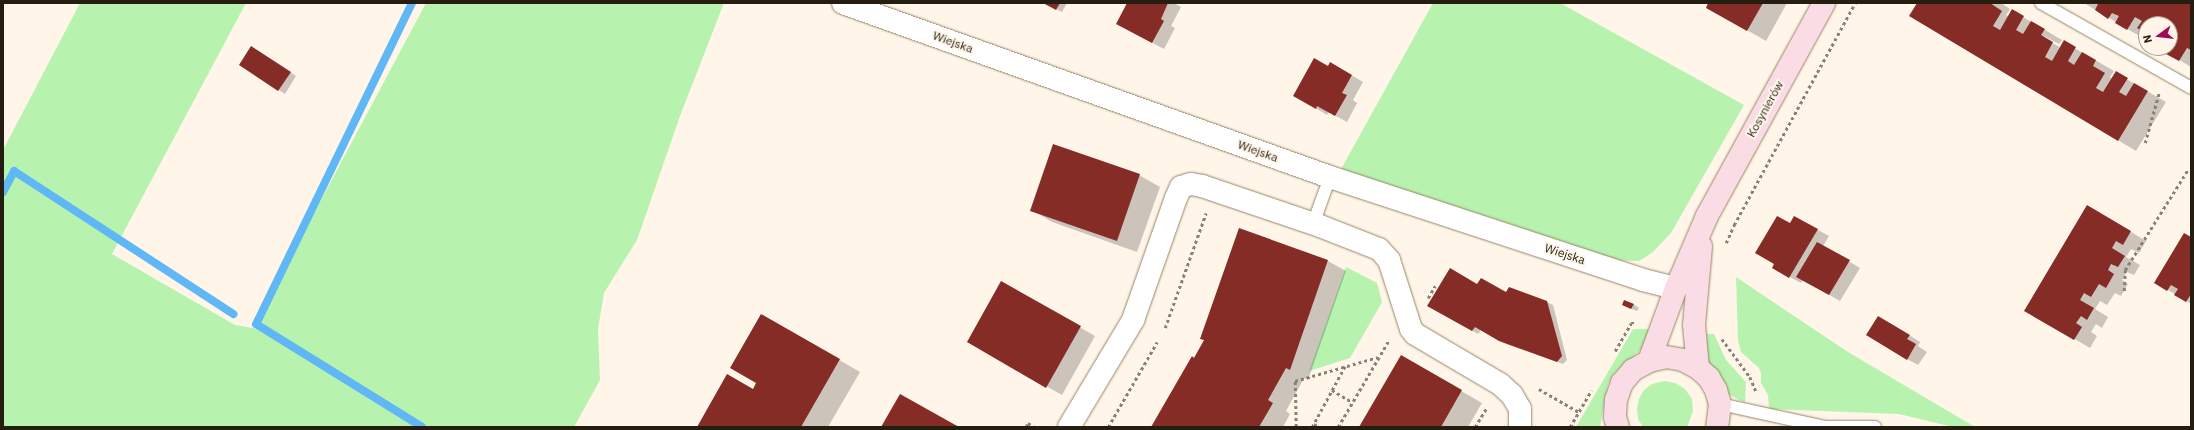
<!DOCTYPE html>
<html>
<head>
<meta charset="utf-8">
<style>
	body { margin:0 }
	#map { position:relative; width:2194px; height:430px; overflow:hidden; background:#fff6e9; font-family:"IBM Plex Sans",sans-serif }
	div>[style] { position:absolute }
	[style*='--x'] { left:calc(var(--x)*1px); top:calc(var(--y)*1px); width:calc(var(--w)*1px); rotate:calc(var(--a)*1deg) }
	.green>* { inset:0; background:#b7f3af }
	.shadow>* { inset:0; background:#0003 }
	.stream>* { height:8px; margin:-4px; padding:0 4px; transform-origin:4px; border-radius:4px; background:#60b7f6 }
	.building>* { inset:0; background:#862c27 }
	.path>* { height:2.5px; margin-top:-1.25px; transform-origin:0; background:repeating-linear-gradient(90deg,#898174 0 3px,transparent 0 6px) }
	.roads { filter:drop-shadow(0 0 1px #988466) drop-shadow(0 0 1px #988466) }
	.service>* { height:12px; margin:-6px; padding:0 6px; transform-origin:6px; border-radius:6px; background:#fff }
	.minor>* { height:22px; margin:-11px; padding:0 11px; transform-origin:11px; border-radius:11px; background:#fff }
	.secondary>* { height:22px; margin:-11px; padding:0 11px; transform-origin:11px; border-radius:11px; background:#fadce5 }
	span { translate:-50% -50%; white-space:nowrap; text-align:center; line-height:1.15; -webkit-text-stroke:4px #fff6e9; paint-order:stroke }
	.street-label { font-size:12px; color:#241d10 }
	.frame { position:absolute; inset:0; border:4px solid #241d10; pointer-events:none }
	.north { position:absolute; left:2138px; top:16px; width:40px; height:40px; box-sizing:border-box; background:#fff6e9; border:1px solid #a79f92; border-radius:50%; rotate:255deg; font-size:11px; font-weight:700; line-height:16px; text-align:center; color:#241d10 }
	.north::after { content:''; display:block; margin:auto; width:14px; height:18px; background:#9d0a56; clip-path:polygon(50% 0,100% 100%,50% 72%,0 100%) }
</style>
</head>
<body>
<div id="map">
	<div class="green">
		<div style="clip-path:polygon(80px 3px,246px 3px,112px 254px,235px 325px,265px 330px,257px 320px,426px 3px,724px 3px,680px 116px,637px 240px,604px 293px,598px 329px,600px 380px,574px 427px,3px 427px,3px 150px)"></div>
		<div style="clip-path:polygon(1433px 3px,1560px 3px,1744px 105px,1671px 233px,1653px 252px,1639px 261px,1607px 260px,1340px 171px)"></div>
		<div style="clip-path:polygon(1346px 267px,1377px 283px,1382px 302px,1350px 358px,1309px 371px)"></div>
		<div style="clip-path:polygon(1736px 277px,1848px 352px,1975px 427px,1953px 427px,1899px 414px,1769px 409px,1768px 395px,1761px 383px,1761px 373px,1759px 368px,1741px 352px,1738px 341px)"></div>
		<div style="clip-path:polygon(1633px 329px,1653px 329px,1644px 347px,1614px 373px,1608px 384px,1600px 427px,1576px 427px)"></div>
		<div style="clip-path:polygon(1701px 334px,1714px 334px,1726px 360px,1746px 382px,1745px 403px,1726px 393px,1708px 362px)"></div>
		<div style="clip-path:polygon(1664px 381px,1675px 383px,1685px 389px,1692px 399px,1693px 411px,1687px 427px,1643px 427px,1638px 419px,1637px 408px,1639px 399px,1644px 390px,1652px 384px)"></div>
	</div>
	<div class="shadow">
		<div style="clip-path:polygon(1044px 3px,1067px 3px,1062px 12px)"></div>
		<div style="clip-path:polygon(1128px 3px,1174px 3px,1181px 7px,1171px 26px,1175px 28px,1164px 49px,1128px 30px)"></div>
		<div style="clip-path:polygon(1710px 3px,1787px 3px,1766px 41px,1707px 7px)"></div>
		<div style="clip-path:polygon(1918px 3px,2001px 3px,2010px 9px,2006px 15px,2009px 17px,2013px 11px,2062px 40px,2059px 44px,2044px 36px,2044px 38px,2063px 49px,2064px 42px,2114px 71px,2110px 77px,2112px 79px,2116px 73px,2166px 102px,2136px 151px,1911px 15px)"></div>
		<div style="clip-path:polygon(2084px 3px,2191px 3px,2191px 67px,2159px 48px,2170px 48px,2170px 24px,2146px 24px,2146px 40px)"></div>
		<div style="clip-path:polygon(257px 50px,296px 76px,285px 94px,240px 65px)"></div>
		<div style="clip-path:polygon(1331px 63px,1363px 82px,1353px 100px,1357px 103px,1347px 122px,1329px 112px,1327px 115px,1294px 95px)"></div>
		<div style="clip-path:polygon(1139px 175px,1160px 187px,1137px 252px,1052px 222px,1032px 210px)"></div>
		<div style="clip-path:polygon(2088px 206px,2146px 241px,2139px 253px,2131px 249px,2126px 257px,2140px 265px,2134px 275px,2127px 272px,2122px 280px,2128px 284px,2121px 296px,2115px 293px,2107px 305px,2100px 301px,2095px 309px,2108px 317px,2102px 328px,2096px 324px,2091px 332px,2097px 336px,2090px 348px,2025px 310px)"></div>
		<div style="clip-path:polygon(1795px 217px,1829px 236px,1823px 246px,1860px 268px,1840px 301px,1803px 280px,1801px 283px,1773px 268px)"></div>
		<div style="clip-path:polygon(1240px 230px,1328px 261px,1346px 271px,1308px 380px,1304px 378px,1286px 411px,1290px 414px,1283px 427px,1152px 427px,1205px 340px)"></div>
		<div style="clip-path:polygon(2191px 238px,2191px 304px,2155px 282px)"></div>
		<div style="clip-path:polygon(1001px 282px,1095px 336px,1062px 395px,968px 342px)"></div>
		<div style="clip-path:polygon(1477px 285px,1547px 302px,1553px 305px,1567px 360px,1563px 364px,1506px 344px,1481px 330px,1478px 334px,1429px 306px)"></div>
		<div style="clip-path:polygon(1633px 304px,1639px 308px,1637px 311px,1629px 308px)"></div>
		<div style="clip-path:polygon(762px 315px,860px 372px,828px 427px,698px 427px,753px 390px,757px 383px)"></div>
		<div style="clip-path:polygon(1890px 323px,1920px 342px,1918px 346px,1927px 352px,1918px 365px,1907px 359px)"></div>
		<div style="clip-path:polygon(1401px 356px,1482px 403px,1468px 427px,1361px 427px)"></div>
	</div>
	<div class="stream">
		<div style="--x:412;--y:3;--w:357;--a:115.9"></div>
		<div style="--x:256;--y:324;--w:195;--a:31.8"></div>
		<div style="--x:3;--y:192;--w:24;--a:-62"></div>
		<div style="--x:14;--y:171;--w:262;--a:33.1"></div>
	</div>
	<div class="building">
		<div style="clip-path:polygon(1043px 3px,1060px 3px,1056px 10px)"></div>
		<div style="clip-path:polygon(1127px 3px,1168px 3px,1161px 19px,1164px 21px,1152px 43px,1116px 24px)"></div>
		<div style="clip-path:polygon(1708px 3px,1763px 3px,1747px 31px,1706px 8px)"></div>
		<div style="clip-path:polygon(1917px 3px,1990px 3px,2002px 11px,1993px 26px,2000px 30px,2012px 9px,2024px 16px,2016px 30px,2023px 34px,2031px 21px,2045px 29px,2041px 35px,2053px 42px,2045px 57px,2052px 61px,2064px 40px,2076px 47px,2068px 61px,2074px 65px,2082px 52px,2096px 60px,2093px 66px,2105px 73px,2096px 88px,2103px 92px,2116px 71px,2128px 78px,2119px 92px,2126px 96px,2134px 83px,2148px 91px,2118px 141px,1909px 16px)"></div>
		<div style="clip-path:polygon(2097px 3px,2191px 3px,2191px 50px,2187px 48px,2179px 61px,2166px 54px,2170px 48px,2170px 24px,2146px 24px,2146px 33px,2137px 28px,2142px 21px,2135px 17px,2127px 30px,2115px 23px,2119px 16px,2112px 13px,2108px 19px,2095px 10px,2098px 4px)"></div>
		<div style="clip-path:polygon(251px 46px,291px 72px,278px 91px,239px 65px)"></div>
		<div style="clip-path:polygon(1314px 58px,1328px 66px,1330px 62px,1352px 75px,1342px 93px,1347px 95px,1335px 116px,1317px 106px,1316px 109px,1293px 96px)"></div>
		<div style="clip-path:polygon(1053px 144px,1140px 174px,1117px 241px,1030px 211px)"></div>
		<div style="clip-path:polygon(2087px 205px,2131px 231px,2123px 245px,2116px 241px,2112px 248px,2125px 256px,2118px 267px,2111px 264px,2108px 270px,2114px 274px,2106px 288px,2099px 284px,2091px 297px,2084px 293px,2080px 300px,2094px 308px,2087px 320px,2081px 316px,2076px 323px,2082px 327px,2074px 340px,2024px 311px)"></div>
		<div style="clip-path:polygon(1777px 216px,1790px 223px,1794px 216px,1818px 229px,1789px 278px,1772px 268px,1774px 264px,1755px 253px)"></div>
		<div style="clip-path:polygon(1239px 228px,1328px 260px,1290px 370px,1286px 368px,1268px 400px,1273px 403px,1259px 427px,1151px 427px,1192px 356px,1194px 358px,1204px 340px,1200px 339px)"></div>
		<div style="clip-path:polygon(2184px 233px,2191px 237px,2191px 294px,2186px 302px,2174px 295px,2178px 289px,2171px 285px,2167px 291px,2154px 283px)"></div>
		<div style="clip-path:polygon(1817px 242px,1850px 260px,1829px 295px,1796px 277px)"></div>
		<div style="clip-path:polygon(1450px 268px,1477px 284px,1481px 278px,1506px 292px,1509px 287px,1547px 301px,1562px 356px,1557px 362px,1499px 341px,1475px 327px,1472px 331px,1427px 306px)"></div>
		<div style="clip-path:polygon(1001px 281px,1081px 326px,1046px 388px,967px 342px)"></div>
		<div style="clip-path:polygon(1624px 300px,1634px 304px,1631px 309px,1622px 305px)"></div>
		<div style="clip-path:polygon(761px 314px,840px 359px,801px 427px,697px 427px,727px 374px,753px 389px,756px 383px,730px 368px)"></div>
		<div style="clip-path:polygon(1878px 316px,1910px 335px,1907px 339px,1916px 344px,1907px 360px,1866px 335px)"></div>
		<div style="clip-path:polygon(1401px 355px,1462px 390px,1441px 427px,1359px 427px)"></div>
		<div style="clip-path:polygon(900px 394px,959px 427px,881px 427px)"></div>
	</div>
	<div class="path">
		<div style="--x:2145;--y:143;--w:52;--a:-74.4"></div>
		<div style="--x:1726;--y:243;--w:20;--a:-66"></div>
		<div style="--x:1734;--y:225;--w:253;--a:-61.4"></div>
		<div style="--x:2124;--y:291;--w:21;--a:-87"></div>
		<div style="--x:2125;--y:270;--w:120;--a:-57.9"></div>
		<div style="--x:1428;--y:298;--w:14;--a:-60"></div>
		<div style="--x:1165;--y:328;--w:122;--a:-70.4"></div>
		<div style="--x:1722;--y:339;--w:47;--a:53.6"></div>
		<div style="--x:1750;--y:377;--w:15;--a:67"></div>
		<div style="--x:1615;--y:351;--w:32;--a:-60"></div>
		<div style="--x:1631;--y:323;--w:5;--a:0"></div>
		<div style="--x:1539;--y:389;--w:46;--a:29.9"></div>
		<div style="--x:1332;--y:390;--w:23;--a:31"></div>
		<div style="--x:1314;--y:424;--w:6;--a:31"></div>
		<div style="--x:1026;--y:427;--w:4;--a:-63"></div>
		<div style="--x:1028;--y:423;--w:8;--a:30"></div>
		<div style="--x:1108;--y:427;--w:98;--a:-60"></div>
		<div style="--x:1296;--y:427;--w:46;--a:-91.2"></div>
		<div style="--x:1295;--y:381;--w:86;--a:-16.1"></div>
		<div style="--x:1312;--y:427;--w:69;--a:-61.6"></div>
		<div style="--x:1338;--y:427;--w:101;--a:-59.6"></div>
		<div style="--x:1475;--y:427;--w:23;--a:-59"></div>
		<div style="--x:1570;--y:427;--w:42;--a:-59.7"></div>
	</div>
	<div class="roads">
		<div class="service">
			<div style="--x:2041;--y:3;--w:172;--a:29.5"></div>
			<div style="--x:1313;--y:224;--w:50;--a:-70.1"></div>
			<div style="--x:1720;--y:404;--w:107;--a:12.4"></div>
			<div style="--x:1823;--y:427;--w:52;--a:0"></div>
		</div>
		<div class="minor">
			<div style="--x:843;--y:3;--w:517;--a:19.66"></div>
			<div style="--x:1330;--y:177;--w:330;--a:18.2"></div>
			<div style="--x:1643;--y:280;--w:34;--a:14"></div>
			<div style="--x:1069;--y:427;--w:125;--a:-59.1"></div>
			<div style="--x:1133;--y:320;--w:129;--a:-70.6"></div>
			<div style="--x:1176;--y:198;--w:12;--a:-66"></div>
			<div style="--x:1181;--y:187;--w:10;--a:-17"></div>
			<div style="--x:1191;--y:184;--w:11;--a:10"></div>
			<div style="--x:1202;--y:186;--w:125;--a:18.7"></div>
			<div style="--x:1320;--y:226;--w:63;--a:21.3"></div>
			<div style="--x:1379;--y:249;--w:15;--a:48"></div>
			<div style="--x:1389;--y:260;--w:72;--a:72.3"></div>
			<div style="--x:1411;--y:329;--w:6;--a:51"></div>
			<div style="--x:1415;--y:334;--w:99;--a:30.5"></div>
			<div style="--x:1500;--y:384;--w:16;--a:43"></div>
			<div style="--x:1512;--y:395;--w:16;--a:60"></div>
			<div style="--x:1520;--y:409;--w:18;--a:90"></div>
		</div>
		<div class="secondary">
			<div style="--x:1649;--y:361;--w:78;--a:-69.7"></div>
			<div style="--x:1676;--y:288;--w:78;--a:-66.7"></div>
			<div style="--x:1707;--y:216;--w:243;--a:-61.2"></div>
			<div style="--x:1698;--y:368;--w:43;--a:-95.3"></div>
			<div style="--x:1694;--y:325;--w:79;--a:-84.9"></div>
			<div style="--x:1618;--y:427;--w:10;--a:-107"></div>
			<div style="--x:1615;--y:417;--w:17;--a:-87"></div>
			<div style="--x:1616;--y:400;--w:18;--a:-71"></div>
			<div style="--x:1622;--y:383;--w:17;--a:-50"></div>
			<div style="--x:1633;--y:370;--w:18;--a:-29"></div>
			<div style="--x:1649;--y:361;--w:17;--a:-13"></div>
			<div style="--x:1666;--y:357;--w:17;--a:10"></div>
			<div style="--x:1683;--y:360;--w:17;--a:28"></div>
			<div style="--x:1698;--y:368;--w:15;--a:42"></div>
			<div style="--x:1709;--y:378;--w:14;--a:60"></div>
			<div style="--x:1716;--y:390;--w:15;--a:74"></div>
			<div style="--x:1720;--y:404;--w:23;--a:97"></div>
		</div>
	</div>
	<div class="street-label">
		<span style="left:953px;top:42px;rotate:20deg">Wiejska</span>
		<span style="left:1765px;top:109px;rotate:-61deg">Kosynierów</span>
		<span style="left:1258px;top:151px;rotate:20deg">Wiejska</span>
		<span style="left:1565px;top:254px;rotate:18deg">Wiejska</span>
	</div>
	<div class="frame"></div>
	<div class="north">N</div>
</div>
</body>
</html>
